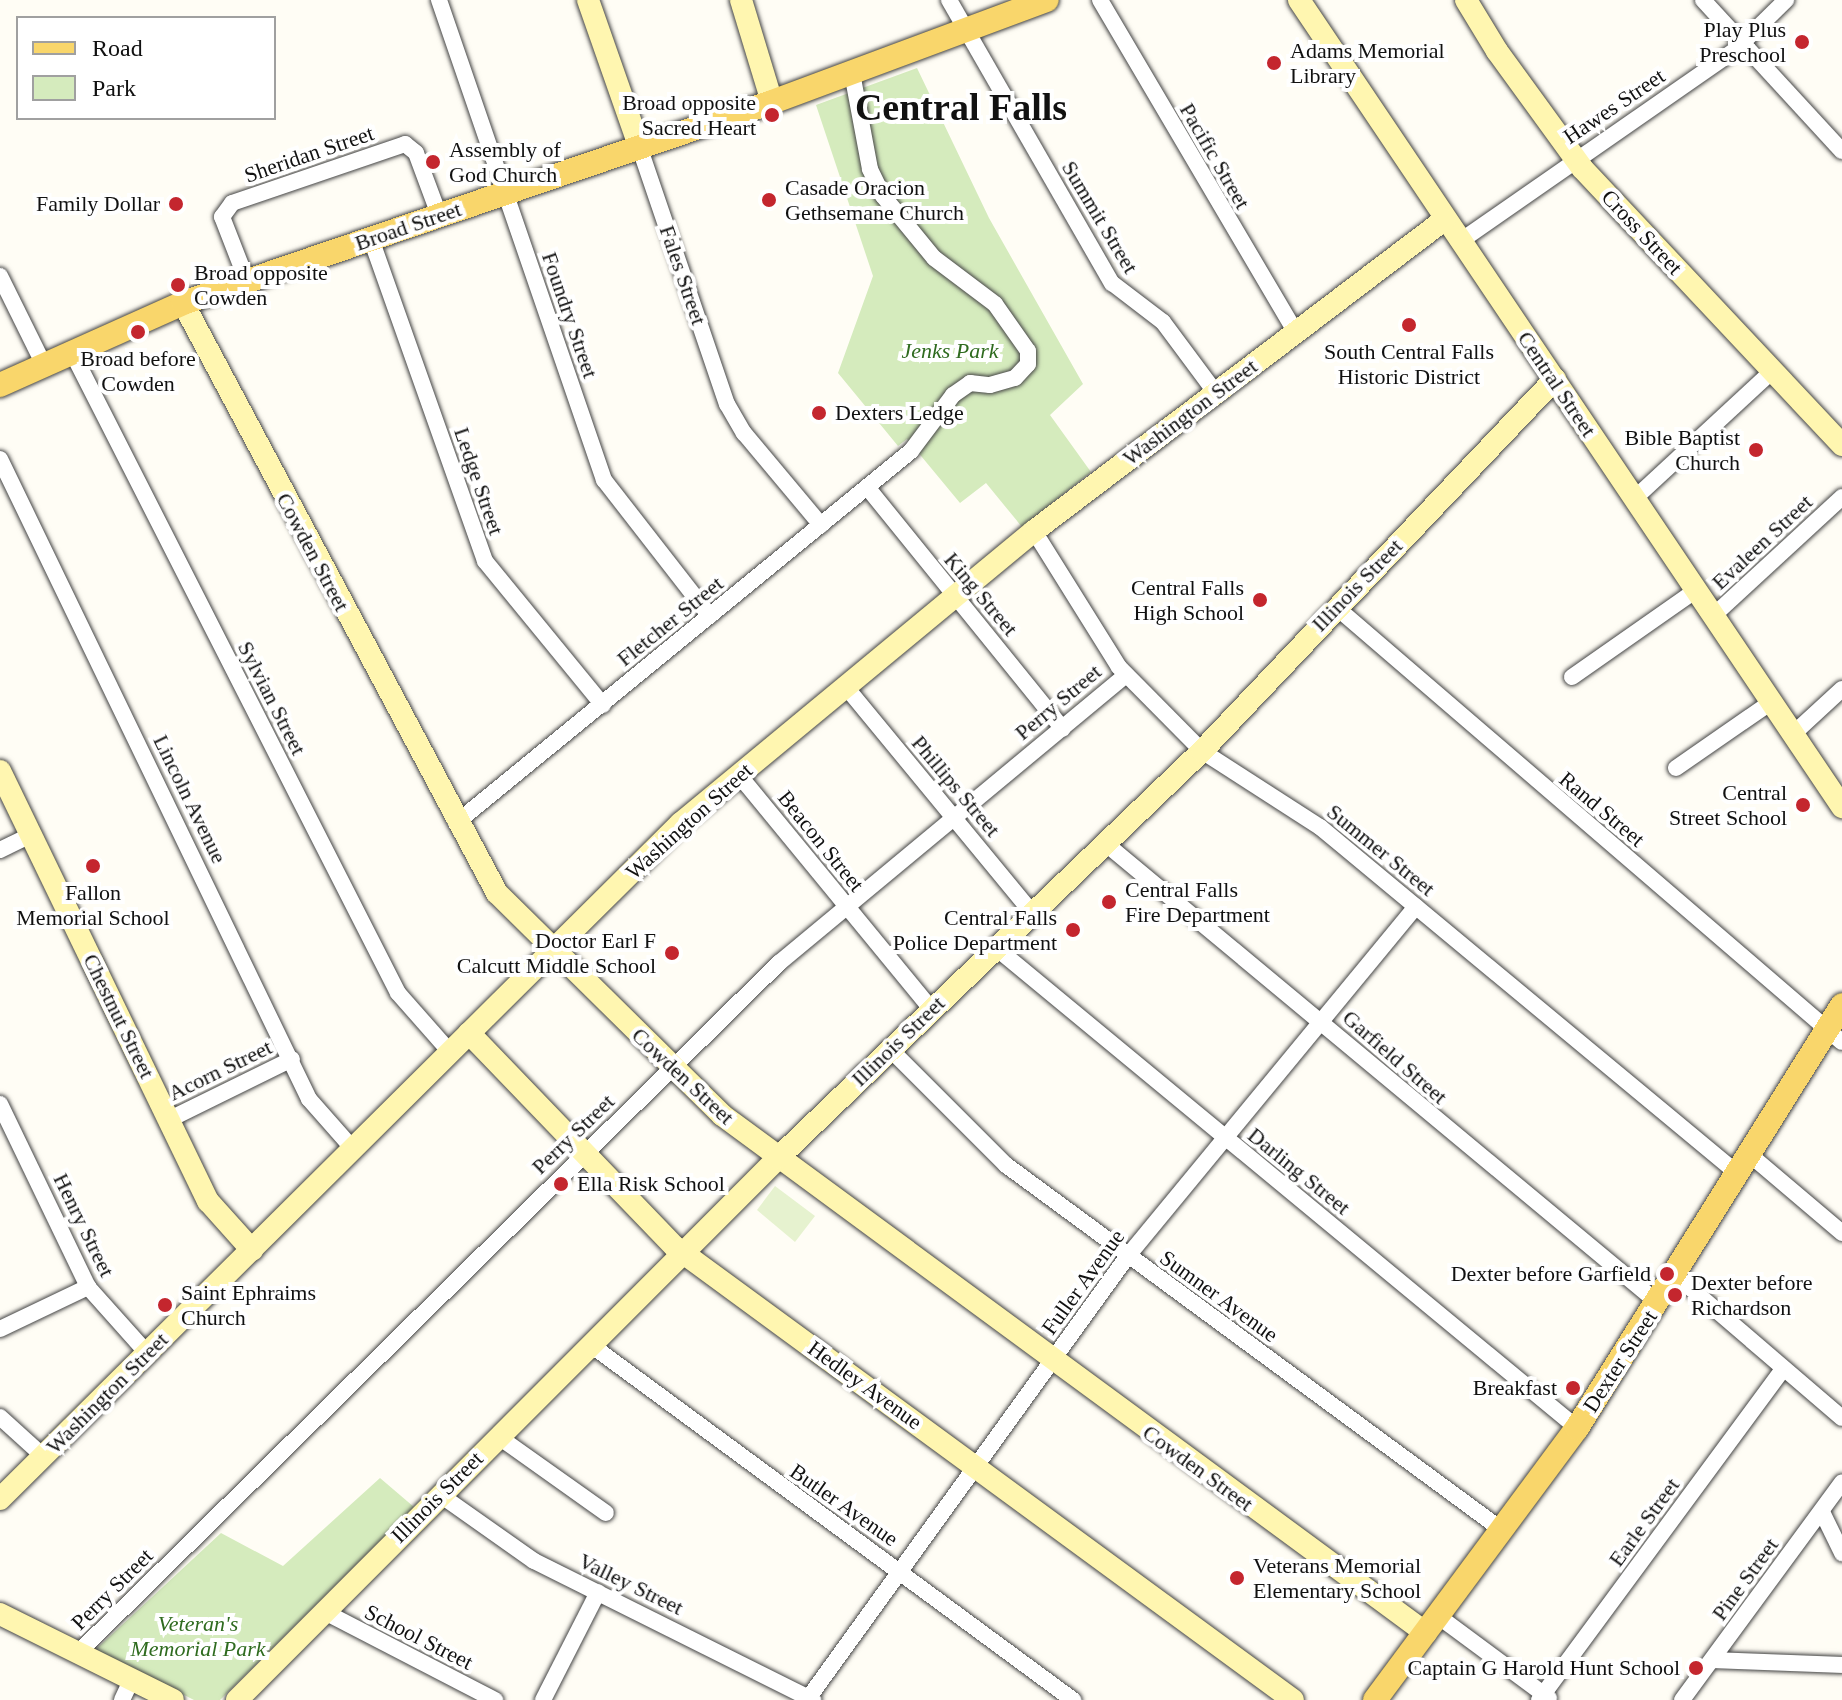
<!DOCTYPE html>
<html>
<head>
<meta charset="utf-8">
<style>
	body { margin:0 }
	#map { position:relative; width:1842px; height:1700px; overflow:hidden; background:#fffdf5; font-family:Georgia,serif }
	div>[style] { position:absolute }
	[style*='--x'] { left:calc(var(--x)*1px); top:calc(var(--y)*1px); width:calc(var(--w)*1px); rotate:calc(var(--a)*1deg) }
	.green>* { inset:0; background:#d5ebbd }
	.pitch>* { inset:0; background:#e6f2cf }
	.roads { filter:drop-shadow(0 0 2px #444) drop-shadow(0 0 2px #444) }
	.street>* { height:16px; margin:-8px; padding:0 8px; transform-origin:8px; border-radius:8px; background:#fff }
	.secondary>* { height:22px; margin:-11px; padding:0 11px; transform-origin:11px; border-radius:11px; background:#fff6b0 }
	.primary>* { height:24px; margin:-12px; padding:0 12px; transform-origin:12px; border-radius:12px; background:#f9d66b }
	.dots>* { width:22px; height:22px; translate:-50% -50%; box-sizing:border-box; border:4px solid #fff; border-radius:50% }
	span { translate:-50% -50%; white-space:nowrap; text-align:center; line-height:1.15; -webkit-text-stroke:8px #fff; paint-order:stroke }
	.poi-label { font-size:22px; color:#111 }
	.right { translate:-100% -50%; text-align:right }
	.left { translate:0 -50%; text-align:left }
	.street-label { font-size:22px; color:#111 }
	.park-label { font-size:22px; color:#2f6b1f; font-style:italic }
	.town-label { font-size:38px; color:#111; font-weight:700 }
	.legend { position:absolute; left:16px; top:16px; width:260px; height:104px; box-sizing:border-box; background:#fff; border:2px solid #a0a0a0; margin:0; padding:10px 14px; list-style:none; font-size:24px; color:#111 }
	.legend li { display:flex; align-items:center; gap:16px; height:40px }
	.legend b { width:40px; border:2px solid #a0a0a0 }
</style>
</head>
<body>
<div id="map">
	<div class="green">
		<div style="clip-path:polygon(917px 68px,989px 218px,1083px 384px,1050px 415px,1091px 472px,1022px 527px,986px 483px,960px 503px,907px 439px,898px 446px,838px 373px,873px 276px,816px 105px)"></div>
		<div style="clip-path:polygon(380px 1478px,414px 1507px,220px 1700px,194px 1700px,95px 1650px,221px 1533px,283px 1566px)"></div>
	</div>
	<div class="pitch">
		<div style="clip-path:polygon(775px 1186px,815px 1216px,795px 1242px,757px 1210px)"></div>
	</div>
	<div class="roads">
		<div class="street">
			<div style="--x:439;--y:0;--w:508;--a:71.03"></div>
			<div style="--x:604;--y:480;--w:172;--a:52.1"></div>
			<div style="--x:949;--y:0;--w:327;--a:60.1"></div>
			<div style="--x:1112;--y:283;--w:64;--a:37.4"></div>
			<div style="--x:1163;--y:322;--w:87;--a:53.4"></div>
			<div style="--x:1100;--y:0;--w:386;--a:59.5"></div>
			<div style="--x:1703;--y:0;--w:205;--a:47.4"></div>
			<div style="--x:639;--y:146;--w:273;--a:71.2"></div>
			<div style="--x:727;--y:404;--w:34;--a:60"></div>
			<div style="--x:744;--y:433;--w:120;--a:50.1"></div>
			<div style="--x:371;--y:239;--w:342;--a:70.5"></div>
			<div style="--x:485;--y:561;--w:186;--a:50.7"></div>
			<div style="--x:1459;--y:242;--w:335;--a:-34.8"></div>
			<div style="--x:1734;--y:51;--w:73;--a:-44.4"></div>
			<div style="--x:0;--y:276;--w:99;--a:63.7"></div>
			<div style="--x:247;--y:281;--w:69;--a:-111.3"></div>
			<div style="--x:222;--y:217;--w:17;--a:-54"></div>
			<div style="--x:232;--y:203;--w:183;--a:-18.8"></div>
			<div style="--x:405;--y:144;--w:14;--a:39"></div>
			<div style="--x:416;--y:153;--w:66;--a:69.6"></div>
			<div style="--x:72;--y:352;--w:719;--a:63.04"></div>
			<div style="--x:398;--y:993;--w:79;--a:48.6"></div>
			<div style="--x:0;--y:459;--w:711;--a:64.23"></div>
			<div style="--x:309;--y:1099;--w:68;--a:48.6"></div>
			<div style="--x:867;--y:487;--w:311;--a:51"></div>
			<div style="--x:1634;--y:499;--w:188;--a:-42.8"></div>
			<div style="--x:1034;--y:531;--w:160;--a:58"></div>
			<div style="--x:1119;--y:667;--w:118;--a:45.3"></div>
			<div style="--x:1202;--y:751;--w:140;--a:32.8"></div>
			<div style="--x:1320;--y:827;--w:542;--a:39.68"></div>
			<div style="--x:1336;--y:607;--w:667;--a:40.69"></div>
			<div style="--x:1712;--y:617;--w:177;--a:-42.7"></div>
			<div style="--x:1572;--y:677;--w:150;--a:-35"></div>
			<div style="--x:846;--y:687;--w:293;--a:50.5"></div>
			<div style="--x:1792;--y:735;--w:68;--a:-42.6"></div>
			<div style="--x:1676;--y:768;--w:114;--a:-34.7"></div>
			<div style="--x:739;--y:775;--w:303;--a:50.6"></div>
			<div style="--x:456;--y:823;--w:588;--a:-39.27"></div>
			<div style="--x:911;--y:451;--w:70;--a:-53.1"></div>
			<div style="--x:953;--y:395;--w:21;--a:-35"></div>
			<div style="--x:970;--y:383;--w:20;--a:6"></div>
			<div style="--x:990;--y:385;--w:26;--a:-16"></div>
			<div style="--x:1015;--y:378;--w:19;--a:-47"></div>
			<div style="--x:1028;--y:364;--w:13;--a:-90"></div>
			<div style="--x:1028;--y:351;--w:57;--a:-125.1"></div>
			<div style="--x:995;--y:304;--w:76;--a:-143"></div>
			<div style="--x:934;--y:258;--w:80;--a:-129.4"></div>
			<div style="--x:883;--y:196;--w:30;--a:-116"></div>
			<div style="--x:870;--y:169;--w:98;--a:-100.6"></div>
			<div style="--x:1105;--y:843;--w:718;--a:39.74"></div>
			<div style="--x:0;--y:850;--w:34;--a:-26"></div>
			<div style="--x:995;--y:947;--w:755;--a:39.57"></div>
			<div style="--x:890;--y:1049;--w:164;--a:45"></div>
			<div style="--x:1006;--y:1165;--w:616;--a:36.35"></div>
			<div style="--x:0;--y:1104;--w:203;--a:64.3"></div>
			<div style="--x:88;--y:1287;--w:89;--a:48.2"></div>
			<div style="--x:168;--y:1120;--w:138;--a:-26.2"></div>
			<div style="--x:1749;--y:1154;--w:122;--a:40.3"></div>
			<div style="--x:1674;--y:1274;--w:221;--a:40.6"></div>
			<div style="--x:0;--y:1329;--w:98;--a:-25.5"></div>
			<div style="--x:591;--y:1345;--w:599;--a:36.37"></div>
			<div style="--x:0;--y:1417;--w:58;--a:42.2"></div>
			<div style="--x:499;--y:1437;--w:131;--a:35.4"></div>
			<div style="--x:439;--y:1494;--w:116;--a:35.2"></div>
			<div style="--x:534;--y:1561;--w:312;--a:26.5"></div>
			<div style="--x:1822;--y:1512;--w:46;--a:64"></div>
			<div style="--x:323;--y:1611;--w:194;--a:27.4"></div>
			<div style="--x:1438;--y:1616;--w:138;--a:36.5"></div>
			<div style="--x:78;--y:1653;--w:984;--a:-44.55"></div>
			<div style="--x:779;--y:963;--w:451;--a:-39.7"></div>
			<div style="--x:1713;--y:1660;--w:129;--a:2.2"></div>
			<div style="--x:122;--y:1700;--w:23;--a:-65"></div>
			<div style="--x:543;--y:1700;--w:121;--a:-63"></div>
			<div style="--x:807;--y:1700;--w:546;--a:-54.16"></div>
			<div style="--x:1127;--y:1257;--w:454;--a:-50.5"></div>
			<div style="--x:1539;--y:1700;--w:411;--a:-53.6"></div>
			<div style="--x:1682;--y:1700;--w:270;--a:-53.7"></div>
		</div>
		<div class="secondary">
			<div style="--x:588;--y:0;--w:155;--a:70.7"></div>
			<div style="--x:741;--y:0;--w:107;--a:73.1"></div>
			<div style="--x:1299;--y:0;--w:973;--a:56.06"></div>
			<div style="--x:1466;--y:0;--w:60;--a:58.7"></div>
			<div style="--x:1497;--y:51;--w:145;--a:54"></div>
			<div style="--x:1582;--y:168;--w:380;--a:46.8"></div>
			<div style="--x:183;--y:303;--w:668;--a:61.98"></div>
			<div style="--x:497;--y:893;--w:316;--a:44.6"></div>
			<div style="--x:722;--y:1115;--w:874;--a:36.35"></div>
			<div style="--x:0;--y:771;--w:478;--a:64.2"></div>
			<div style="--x:208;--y:1201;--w:66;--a:48.1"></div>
			<div style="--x:469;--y:1033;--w:297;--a:46.1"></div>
			<div style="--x:675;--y:1247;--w:766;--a:36.24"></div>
			<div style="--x:0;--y:1499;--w:960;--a:-44.79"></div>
			<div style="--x:681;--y:823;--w:458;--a:-39.6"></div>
			<div style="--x:1034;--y:531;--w:515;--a:-37.18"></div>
			<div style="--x:0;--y:1614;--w:193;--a:26.4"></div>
			<div style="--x:237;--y:1700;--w:766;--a:-45.05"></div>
			<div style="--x:778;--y:1158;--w:588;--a:-43.83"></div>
			<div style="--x:1202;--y:751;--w:513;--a:-46.5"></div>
		</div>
		<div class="primary">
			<div style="--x:0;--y:385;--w:201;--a:-24.1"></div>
			<div style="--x:183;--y:303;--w:622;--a:-18.84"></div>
			<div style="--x:772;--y:102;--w:293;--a:-20.4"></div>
			<div style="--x:1375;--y:1700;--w:339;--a:-53.4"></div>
			<div style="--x:1577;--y:1428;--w:499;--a:-57.9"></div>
		</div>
	</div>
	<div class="dots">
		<div style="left:1802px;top:42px;background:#c4262e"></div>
		<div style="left:1274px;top:63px;background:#c4262e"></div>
		<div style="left:772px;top:115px;background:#c4262e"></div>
		<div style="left:433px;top:162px;background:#c4262e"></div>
		<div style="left:769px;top:200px;background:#c4262e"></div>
		<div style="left:176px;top:204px;background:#c4262e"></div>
		<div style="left:178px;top:285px;background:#c4262e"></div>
		<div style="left:1409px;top:325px;background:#c4262e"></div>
		<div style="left:138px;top:332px;background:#c4262e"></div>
		<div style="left:819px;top:413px;background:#c4262e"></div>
		<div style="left:1756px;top:450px;background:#c4262e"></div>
		<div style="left:1260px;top:600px;background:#c4262e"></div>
		<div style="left:1803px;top:805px;background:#c4262e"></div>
		<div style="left:93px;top:866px;background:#c4262e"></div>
		<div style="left:1109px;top:902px;background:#c4262e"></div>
		<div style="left:1073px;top:930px;background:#c4262e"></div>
		<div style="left:672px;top:953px;background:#c4262e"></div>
		<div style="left:561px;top:1184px;background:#c4262e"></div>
		<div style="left:1667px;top:1274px;background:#c4262e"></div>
		<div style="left:1675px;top:1295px;background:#c4262e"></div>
		<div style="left:165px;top:1305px;background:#c4262e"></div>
		<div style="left:1573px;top:1388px;background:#c4262e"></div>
		<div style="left:1237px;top:1578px;background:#c4262e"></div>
		<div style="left:1696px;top:1668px;background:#c4262e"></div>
	</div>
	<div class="poi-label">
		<span class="right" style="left:1786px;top:42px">Play Plus<br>Preschool</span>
		<span class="left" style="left:1290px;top:63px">Adams Memorial<br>Library</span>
		<span class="right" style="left:756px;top:115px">Broad opposite<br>Sacred Heart</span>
		<span class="left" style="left:449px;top:162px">Assembly of<br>God Church</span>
		<span class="left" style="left:785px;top:200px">Casade Oracion<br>Gethsemane Church</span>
		<span class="right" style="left:160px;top:204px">Family Dollar</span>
		<span class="left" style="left:194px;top:285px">Broad opposite<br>Cowden</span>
		<span style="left:1409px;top:364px">South Central Falls<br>Historic District</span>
		<span style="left:138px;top:371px">Broad before<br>Cowden</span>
		<span class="left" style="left:835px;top:413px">Dexters Ledge</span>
		<span class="right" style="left:1740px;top:450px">Bible Baptist<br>Church</span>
		<span class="right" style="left:1244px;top:600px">Central Falls<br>High School</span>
		<span class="right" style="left:1787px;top:805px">Central<br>Street School</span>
		<span class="left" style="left:1125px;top:902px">Central Falls<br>Fire Department</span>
		<span style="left:93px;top:905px">Fallon<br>Memorial School</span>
		<span class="right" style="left:1057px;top:930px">Central Falls<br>Police Department</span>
		<span class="right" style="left:656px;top:953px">Doctor Earl F<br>Calcutt Middle School</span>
		<span class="left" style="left:577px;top:1184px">Ella Risk School</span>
		<span class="right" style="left:1651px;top:1274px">Dexter before Garfield</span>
		<span class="left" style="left:1691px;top:1295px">Dexter before<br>Richardson</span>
		<span class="left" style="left:181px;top:1305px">Saint Ephraims<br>Church</span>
		<span class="right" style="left:1557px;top:1388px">Breakfast</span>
		<span class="left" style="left:1253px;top:1578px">Veterans Memorial<br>Elementary School</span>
		<span class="right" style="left:1680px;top:1668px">Captain G Harold Hunt School</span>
	</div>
	<div class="street-label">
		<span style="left:1614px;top:106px;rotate:-34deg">Hawes Street</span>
		<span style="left:309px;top:154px;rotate:-19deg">Sheridan Street</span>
		<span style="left:1215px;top:156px;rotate:60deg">Pacific Street</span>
		<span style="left:1100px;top:217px;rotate:59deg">Summit Street</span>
		<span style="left:408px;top:226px;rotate:-19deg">Broad Street</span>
		<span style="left:1642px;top:232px;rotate:47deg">Cross Street</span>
		<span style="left:683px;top:275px;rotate:71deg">Fales Street</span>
		<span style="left:570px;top:315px;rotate:71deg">Foundry Street</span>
		<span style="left:1557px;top:384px;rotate:56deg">Central Street</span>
		<span style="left:1190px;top:412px;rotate:-37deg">Washington Street</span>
		<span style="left:479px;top:481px;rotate:71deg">Ledge Street</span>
		<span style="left:1762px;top:542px;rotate:-43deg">Evaleen Street</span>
		<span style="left:313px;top:552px;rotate:62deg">Cowden Street</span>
		<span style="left:1357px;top:585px;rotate:-46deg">Illinois Street</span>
		<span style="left:981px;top:594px;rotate:50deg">King Street</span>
		<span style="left:670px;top:621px;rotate:-39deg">Fletcher Street</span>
		<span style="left:272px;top:698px;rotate:63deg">Sylvian Street</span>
		<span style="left:1058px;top:702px;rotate:-40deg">Perry Street</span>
		<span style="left:956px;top:786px;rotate:50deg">Phillips Street</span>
		<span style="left:190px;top:799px;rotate:64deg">Lincoln Avenue</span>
		<span style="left:1602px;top:809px;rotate:40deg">Rand Street</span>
		<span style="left:689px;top:821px;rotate:-42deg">Washington Street</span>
		<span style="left:821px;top:841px;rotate:51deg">Beacon Street</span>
		<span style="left:1381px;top:850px;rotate:39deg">Summer Street</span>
		<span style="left:119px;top:1016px;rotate:64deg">Chestnut Street</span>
		<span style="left:898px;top:1041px;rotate:-44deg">Illinois Street</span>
		<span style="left:1395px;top:1057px;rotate:41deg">Garfield Street</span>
		<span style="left:220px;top:1070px;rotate:-26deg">Acorn Street</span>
		<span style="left:683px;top:1076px;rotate:43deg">Cowden Street</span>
		<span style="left:573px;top:1134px;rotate:-44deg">Perry Street</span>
		<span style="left:1299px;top:1171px;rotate:39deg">Darling Street</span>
		<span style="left:84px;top:1225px;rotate:64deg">Henry Street</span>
		<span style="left:1083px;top:1282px;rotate:-54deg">Fuller Avenue</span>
		<span style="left:1219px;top:1296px;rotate:36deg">Sumner Avenue</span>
		<span style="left:1620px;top:1361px;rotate:-57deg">Dexter Street</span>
		<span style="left:865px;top:1385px;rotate:36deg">Hedley Avenue</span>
		<span style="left:107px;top:1393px;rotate:-45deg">Washington Street</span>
		<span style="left:1198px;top:1468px;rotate:36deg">Cowden Street</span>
		<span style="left:437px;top:1497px;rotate:-45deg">Illinois Street</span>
		<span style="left:844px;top:1505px;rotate:35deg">Butler Avenue</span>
		<span style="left:1644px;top:1522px;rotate:-54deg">Earle Street</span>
		<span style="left:1745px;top:1579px;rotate:-54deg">Pine Street</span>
		<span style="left:631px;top:1584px;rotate:26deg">Valley Street</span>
		<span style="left:112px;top:1589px;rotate:-45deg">Perry Street</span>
		<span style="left:419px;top:1637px;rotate:27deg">School Street</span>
	</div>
	<div class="park-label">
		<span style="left:950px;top:351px">Jenks Park</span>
		<span style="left:198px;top:1636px">Veteran's<br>Memorial Park</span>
	</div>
	<div class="town-label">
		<span style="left:961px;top:108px">Central Falls</span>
	</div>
	<ul class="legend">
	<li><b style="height:10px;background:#f9d66b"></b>Road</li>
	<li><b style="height:22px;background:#d5ebbd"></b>Park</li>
	</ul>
</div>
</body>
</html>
